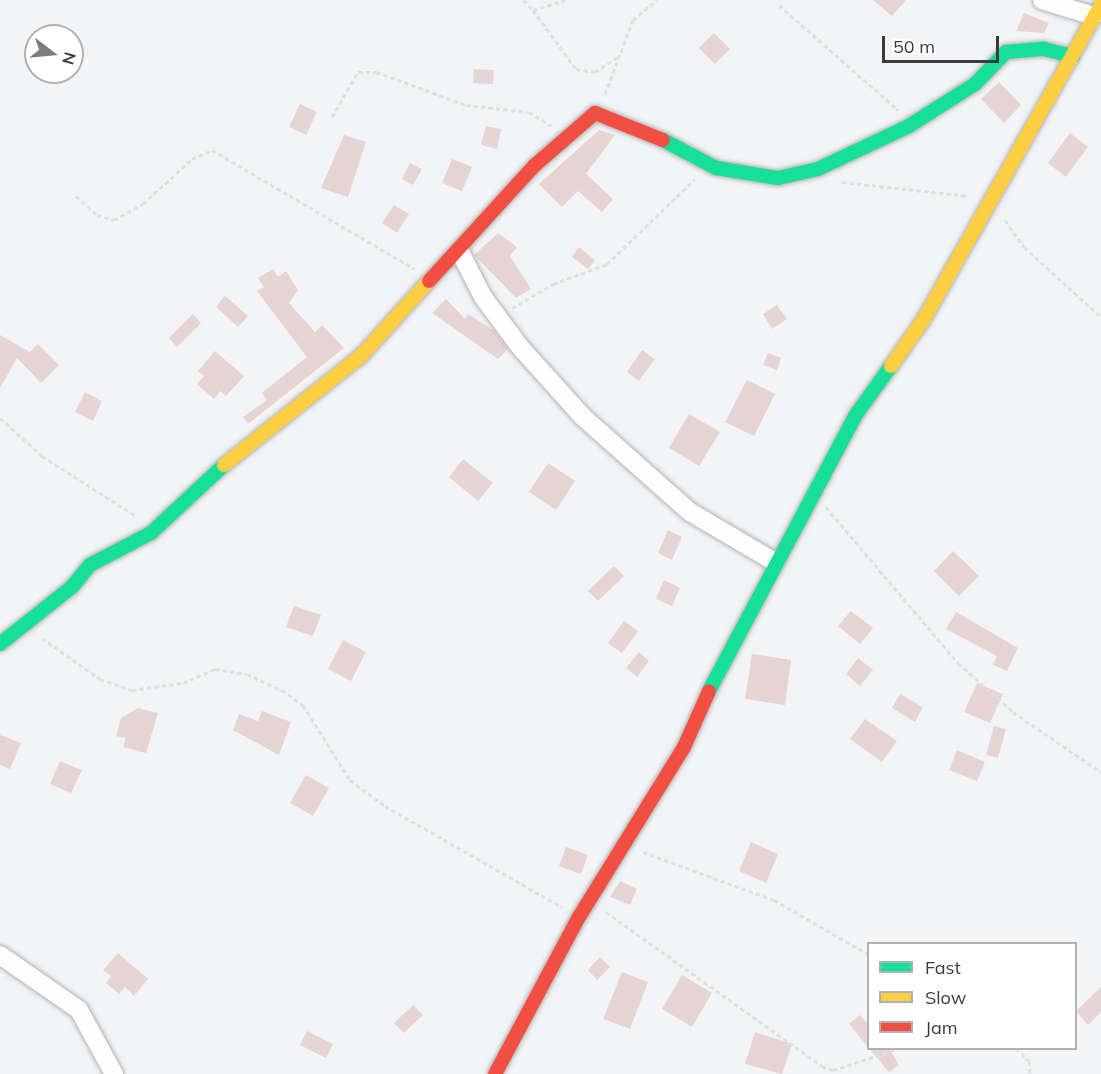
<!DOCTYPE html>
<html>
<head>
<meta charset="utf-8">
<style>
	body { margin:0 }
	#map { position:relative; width:1101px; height:1074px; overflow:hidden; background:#f3f4f6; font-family:Mulish,sans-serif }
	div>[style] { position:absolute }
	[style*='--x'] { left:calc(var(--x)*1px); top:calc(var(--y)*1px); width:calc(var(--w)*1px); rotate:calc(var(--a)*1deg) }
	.building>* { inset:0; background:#e6d4d2 }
	.path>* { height:3px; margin-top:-1.5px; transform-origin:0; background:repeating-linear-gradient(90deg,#dfe0e0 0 4.5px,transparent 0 7.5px) }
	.roads { filter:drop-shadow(0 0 2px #b1b2b3) drop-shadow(0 0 2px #b1b2b3) }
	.street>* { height:18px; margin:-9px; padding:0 9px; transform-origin:9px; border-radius:9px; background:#fdfdfe }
	.fast>* { height:14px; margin:-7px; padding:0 7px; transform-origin:7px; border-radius:7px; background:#16e098 }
	.slow>* { height:14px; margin:-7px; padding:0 7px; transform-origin:7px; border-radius:7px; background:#ffcf43 }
	.jam>* { height:14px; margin:-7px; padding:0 7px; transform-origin:7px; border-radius:7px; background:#f24e42 }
	span { translate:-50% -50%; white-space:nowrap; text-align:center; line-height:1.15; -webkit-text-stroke:6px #fff; paint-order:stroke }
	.legend { position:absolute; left:867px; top:942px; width:210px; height:108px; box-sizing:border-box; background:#fff; border:2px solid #b1b1b2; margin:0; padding:8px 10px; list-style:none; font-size:18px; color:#3c3c3e }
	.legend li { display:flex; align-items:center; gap:12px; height:30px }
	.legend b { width:30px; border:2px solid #b1b1b2 }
	.north { position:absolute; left:24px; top:24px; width:60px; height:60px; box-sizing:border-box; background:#fff; border:2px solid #b1b1b2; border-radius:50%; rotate:106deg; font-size:16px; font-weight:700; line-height:24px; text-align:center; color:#3c3c3e }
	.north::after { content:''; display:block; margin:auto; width:21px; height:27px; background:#7c7c7e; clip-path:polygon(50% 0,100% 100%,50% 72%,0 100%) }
	.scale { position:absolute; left:882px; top:36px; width:117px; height:27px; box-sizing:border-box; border:3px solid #3c3c3e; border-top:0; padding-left:8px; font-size:18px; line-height:21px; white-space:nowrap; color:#3c3c3e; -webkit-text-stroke:4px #fff; paint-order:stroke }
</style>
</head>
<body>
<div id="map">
	<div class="building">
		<div style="clip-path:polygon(873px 0,906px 0,892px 16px)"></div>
		<div style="clip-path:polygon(1024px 13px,1049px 23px,1044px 33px,1016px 31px)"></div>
		<div style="clip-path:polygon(714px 33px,730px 49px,715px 64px,699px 48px)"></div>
		<div style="clip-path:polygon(474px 69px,494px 70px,493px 84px,473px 83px)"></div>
		<div style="clip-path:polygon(999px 82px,1021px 105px,1004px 123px,981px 99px)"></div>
		<div style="clip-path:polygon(300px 104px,317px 112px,306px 135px,289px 127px)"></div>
		<div style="clip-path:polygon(486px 126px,501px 129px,497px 149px,481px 145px)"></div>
		<div style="clip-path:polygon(599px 130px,615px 135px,586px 174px,613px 199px,602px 212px,578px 191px,562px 207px,539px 184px)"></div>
		<div style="clip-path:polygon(1070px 133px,1088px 147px,1066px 177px,1048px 163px)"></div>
		<div style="clip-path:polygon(344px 135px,366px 142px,348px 197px,321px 188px)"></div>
		<div style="clip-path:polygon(452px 159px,472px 167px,462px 191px,442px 183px)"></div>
		<div style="clip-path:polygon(410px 163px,422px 169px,413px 185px,402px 179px)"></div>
		<div style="clip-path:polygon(394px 205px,409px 214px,397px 233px,382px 223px)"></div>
		<div style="clip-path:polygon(498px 233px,517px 247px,510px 256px,531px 289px,516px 298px,474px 255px)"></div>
		<div style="clip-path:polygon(579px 247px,595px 260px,588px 269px,572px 257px)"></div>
		<div style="clip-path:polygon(273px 269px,278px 277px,286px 271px,298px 290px,289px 303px,315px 332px,322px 325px,344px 348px,248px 424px,243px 417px,267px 400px,262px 393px,307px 357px,257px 291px,264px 287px,258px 278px)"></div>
		<div style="clip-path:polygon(225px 296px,248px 316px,238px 327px,216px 307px)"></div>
		<div style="clip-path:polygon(446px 299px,465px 319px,468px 314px,493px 330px,508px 349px,498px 359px,432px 313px)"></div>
		<div style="clip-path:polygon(777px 305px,787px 319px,772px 329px,763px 314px)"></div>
		<div style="clip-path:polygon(193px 314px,201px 323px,177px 347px,169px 338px)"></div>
		<div style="clip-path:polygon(0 335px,30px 352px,38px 344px,59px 365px,41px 383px,17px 358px,0 388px)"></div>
		<div style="clip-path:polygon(642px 350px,655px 359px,639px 381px,627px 372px)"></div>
		<div style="clip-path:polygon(215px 351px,244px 376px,226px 396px,220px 391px,214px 399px,197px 384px,204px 376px,198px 371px)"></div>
		<div style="clip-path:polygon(768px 353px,781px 358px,777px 370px,763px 365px)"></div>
		<div style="clip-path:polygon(747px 380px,775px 394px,754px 436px,725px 422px)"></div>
		<div style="clip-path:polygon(85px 392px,102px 401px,93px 421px,75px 412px)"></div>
		<div style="clip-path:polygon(689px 414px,720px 432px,699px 466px,669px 448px)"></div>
		<div style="clip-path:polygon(463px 459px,493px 483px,478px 501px,449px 477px)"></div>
		<div style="clip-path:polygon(548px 463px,575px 481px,556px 510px,529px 492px)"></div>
		<div style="clip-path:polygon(668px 530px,682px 537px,672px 560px,658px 553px)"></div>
		<div style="clip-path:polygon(953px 551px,979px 576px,959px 596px,934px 571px)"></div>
		<div style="clip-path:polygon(614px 566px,624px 576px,598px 601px,588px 591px)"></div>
		<div style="clip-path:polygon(664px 580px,680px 588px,672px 606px,656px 599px)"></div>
		<div style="clip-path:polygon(294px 606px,321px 615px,313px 636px,286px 627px)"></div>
		<div style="clip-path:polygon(851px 611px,873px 628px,860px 644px,838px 626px)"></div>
		<div style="clip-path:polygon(956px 612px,1018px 648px,1007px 671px,993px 665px,997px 656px,946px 629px)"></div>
		<div style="clip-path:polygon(624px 621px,638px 631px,622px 653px,608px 643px)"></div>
		<div style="clip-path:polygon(343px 640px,366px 652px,351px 681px,328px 669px)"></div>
		<div style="clip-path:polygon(639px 652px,649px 661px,637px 677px,626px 668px)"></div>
		<div style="clip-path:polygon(752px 654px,791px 660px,785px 705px,745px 699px)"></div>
		<div style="clip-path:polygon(858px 658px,873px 670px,860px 686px,846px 674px)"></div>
		<div style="clip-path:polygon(977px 683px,1003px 694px,990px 723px,964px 712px)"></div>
		<div style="clip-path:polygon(900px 694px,923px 707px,915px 722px,892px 708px)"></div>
		<div style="clip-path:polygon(138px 708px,158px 713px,146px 753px,123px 747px,126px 738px,116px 736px,121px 718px)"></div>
		<div style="clip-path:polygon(262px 711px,291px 722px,279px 755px,233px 730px,239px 714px,258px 721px)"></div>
		<div style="clip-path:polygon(865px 719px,897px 741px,882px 762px,850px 739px)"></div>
		<div style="clip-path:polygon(994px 726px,1006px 729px,998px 758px,986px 755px)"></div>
		<div style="clip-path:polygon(0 735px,21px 743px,10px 769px,0 765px)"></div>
		<div style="clip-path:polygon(957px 750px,985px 762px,977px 781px,949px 770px)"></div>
		<div style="clip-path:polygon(60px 761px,82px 770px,71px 793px,50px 784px)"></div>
		<div style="clip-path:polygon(306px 775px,329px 788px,313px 816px,290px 803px)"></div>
		<div style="clip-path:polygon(751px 842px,778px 854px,766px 883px,739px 871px)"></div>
		<div style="clip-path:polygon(566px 847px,588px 855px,581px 874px,559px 866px)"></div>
		<div style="clip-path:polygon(620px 881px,637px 889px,630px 905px,610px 897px)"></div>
		<div style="clip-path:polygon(118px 953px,148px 979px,134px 996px,125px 987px,119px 994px,106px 983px,111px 976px,103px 970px)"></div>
		<div style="clip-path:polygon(600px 957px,610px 967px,597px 980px,588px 970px)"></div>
		<div style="clip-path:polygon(622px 972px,648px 982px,630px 1029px,603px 1019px)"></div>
		<div style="clip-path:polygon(682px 975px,712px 993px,692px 1027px,662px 1009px)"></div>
		<div style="clip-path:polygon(1101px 987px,1101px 1012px,1088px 1025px,1076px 1011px)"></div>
		<div style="clip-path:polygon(413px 1005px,423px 1015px,404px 1033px,394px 1023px)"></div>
		<div style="clip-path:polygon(860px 1015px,868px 1024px,868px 1047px,849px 1024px)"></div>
		<div style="clip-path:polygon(307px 1031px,333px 1044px,326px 1058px,300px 1045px)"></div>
		<div style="clip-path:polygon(755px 1032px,792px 1044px,782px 1074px,745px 1064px)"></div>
		<div style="clip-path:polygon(869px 1048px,889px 1048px,899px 1065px,889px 1072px)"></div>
	</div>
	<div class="path">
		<div style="--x:523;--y:0;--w:14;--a:45"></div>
		<div style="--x:533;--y:10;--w:34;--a:-17"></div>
		<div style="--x:779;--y:5;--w:159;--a:41.4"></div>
		<div style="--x:533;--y:10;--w:73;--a:53.9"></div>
		<div style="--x:576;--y:69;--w:19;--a:9"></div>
		<div style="--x:595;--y:72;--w:27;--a:-33"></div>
		<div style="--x:605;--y:94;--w:79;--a:-69.3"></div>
		<div style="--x:633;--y:20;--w:31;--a:-40"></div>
		<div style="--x:332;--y:117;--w:52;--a:-60"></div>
		<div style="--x:358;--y:72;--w:18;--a:0"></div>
		<div style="--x:376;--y:72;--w:96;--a:20.1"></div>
		<div style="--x:466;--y:105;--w:63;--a:6.3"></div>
		<div style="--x:529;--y:112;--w:26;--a:32"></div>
		<div style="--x:842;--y:182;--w:128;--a:6.3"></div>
		<div style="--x:76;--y:196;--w:28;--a:42"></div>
		<div style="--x:97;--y:215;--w:18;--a:16"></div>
		<div style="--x:114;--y:220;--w:33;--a:-29"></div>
		<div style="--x:143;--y:204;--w:67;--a:-42.6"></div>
		<div style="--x:192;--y:159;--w:22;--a:-24"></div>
		<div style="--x:212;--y:150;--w:235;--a:30.4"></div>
		<div style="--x:1005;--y:220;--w:33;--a:55"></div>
		<div style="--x:1024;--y:247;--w:104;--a:42.3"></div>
		<div style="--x:512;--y:308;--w:48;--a:-30.3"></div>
		<div style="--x:553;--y:284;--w:58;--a:-20.3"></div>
		<div style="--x:607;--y:264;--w:122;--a:-44"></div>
		<div style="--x:0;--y:418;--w:57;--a:42.1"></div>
		<div style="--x:42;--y:456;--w:112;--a:32.6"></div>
		<div style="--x:826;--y:507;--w:204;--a:49.8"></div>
		<div style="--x:958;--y:663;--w:74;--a:41.7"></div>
		<div style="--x:1013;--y:712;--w:107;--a:34.3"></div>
		<div style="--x:42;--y:638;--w:71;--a:35.3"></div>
		<div style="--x:100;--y:679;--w:34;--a:19"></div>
		<div style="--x:132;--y:690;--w:51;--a:-7.8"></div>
		<div style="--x:183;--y:683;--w:35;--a:-24"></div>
		<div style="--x:215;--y:669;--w:32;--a:9"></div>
		<div style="--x:247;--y:674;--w:38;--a:25"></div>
		<div style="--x:282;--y:690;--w:26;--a:36"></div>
		<div style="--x:303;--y:705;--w:89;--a:57.9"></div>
		<div style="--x:350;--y:780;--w:44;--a:36.6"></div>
		<div style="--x:385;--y:806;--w:204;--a:29.7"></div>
		<div style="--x:643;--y:852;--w:140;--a:20.1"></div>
		<div style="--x:774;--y:900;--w:108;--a:29.9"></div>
		<div style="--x:606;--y:912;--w:265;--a:35.5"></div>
		<div style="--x:822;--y:1066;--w:12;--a:20"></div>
		<div style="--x:833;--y:1070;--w:71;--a:-18.2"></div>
		<div style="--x:1016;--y:1048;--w:18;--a:45"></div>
		<div style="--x:1029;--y:1061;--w:13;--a:86"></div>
	</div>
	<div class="roads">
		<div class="street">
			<div style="--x:1042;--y:0;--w:54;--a:17.1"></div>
			<div style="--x:460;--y:252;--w:51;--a:62.9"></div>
			<div style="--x:483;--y:297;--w:62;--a:53.5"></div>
			<div style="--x:520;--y:347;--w:94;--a:48"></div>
			<div style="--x:583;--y:417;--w:143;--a:41.6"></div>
			<div style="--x:690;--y:512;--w:99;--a:30.5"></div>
			<div style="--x:0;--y:955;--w:96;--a:34.8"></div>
			<div style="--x:79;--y:1010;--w:73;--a:61.3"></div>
		</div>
		<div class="fast">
			<div style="--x:663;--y:140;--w:60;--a:27.8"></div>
			<div style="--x:716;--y:168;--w:63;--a:9.2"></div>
			<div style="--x:778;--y:178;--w:41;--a:-12.7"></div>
			<div style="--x:818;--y:169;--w:101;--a:-25.3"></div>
			<div style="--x:909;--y:126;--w:78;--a:-32.5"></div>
			<div style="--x:975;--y:84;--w:45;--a:-45.9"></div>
			<div style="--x:1006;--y:52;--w:38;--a:-5"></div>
			<div style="--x:1044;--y:49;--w:30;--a:14"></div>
			<div style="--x:0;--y:644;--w:92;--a:-38.4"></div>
			<div style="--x:72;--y:587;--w:28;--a:-51"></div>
			<div style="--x:90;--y:565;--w:69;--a:-27.7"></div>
			<div style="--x:151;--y:533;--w:100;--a:-43"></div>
			<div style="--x:709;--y:691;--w:311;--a:-62"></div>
			<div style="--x:855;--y:416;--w:62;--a:-54.2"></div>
		</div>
		<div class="slow">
			<div style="--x:891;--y:366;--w:57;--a:-54.9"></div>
			<div style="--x:924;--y:319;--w:360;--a:-60.6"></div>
			<div style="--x:224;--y:465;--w:174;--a:-38.5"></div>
			<div style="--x:360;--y:357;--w:103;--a:-47.8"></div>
		</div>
		<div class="jam">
			<div style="--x:429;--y:281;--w:156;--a:-47.6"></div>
			<div style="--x:534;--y:166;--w:81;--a:-41"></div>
			<div style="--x:595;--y:113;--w:73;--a:21.7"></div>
			<div style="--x:495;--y:1074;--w:178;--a:-61.9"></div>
			<div style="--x:579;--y:917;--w:200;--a:-58.3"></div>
			<div style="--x:684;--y:747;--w:61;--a:-65.9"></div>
		</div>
	</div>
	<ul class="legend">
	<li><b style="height:8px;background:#16e098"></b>Fast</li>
	<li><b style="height:8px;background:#ffcf43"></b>Slow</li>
	<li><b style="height:8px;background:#f24e42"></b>Jam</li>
	</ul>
	<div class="north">N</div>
	<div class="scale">50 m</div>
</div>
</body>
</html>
